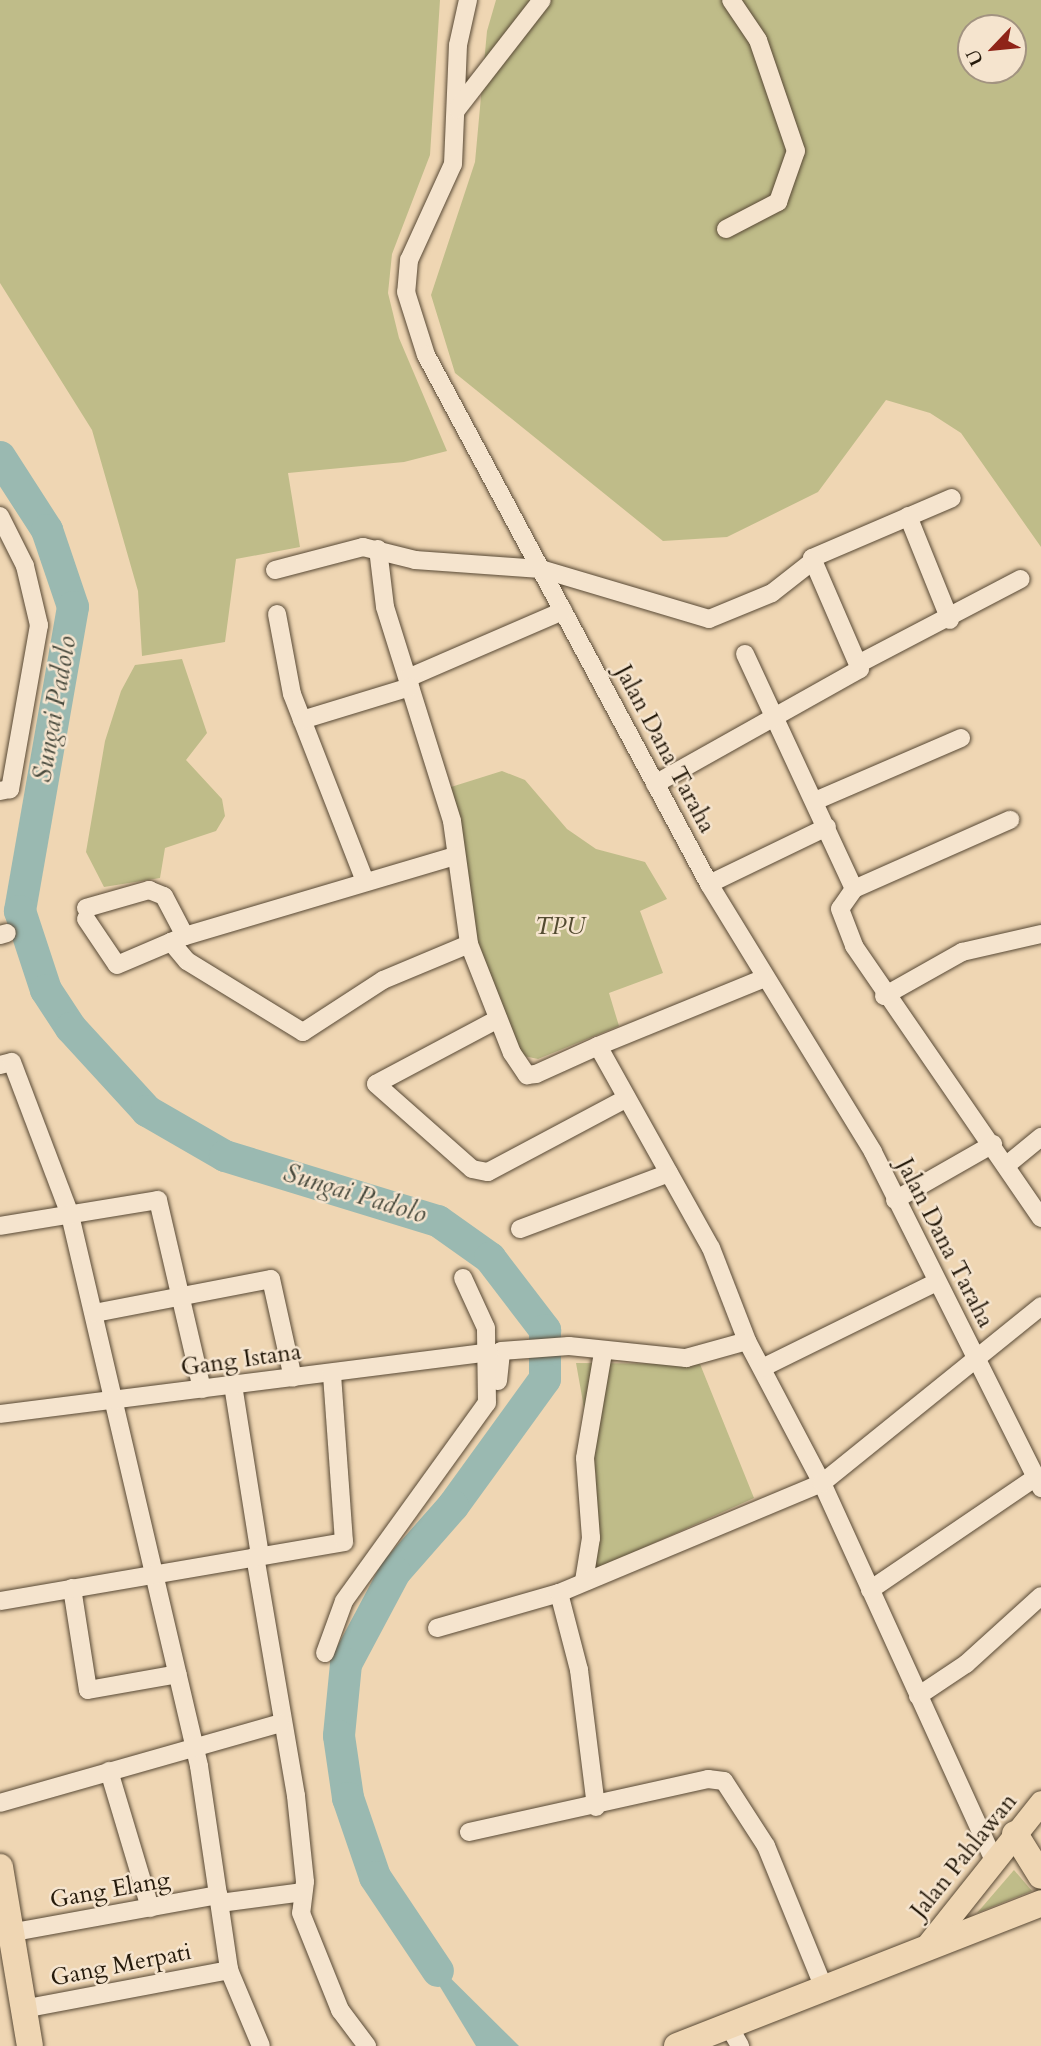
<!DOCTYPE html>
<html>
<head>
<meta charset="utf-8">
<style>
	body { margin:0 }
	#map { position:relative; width:1041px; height:2046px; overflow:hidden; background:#efd6b3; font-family:Cardo,serif }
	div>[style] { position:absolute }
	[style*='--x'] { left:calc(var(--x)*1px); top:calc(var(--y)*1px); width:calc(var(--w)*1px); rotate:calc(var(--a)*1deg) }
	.green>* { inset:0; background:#bfbc89 }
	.water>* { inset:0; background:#9ab9b1 }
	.river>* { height:32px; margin:-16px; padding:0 16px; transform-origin:16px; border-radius:16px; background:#9ab9b1 }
	.roads { filter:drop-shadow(0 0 2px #584935) drop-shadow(0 0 2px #584935) }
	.minor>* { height:18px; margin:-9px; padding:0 9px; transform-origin:9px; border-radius:9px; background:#f5e4ce }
	.major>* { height:23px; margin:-11.5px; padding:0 11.5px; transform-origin:11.5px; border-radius:11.5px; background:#efd6b3 }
	.highway>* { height:26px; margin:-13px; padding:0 13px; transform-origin:13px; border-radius:13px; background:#efd6b3 }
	span { translate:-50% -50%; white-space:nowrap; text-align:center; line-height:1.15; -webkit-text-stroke:5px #f5e4ce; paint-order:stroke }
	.street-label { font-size:24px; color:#251a0b }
	.park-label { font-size:24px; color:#534b31; font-style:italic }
	.water-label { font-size:26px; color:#484a3d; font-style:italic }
	.north { position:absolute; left:957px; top:14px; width:70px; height:70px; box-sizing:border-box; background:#f5e4ce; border:2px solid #a29380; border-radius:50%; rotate:244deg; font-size:19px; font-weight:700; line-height:28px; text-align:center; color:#251a0b }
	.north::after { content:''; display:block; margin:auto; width:24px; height:32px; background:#8f2418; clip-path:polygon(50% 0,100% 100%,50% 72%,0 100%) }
</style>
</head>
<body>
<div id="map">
	<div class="green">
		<div style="clip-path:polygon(0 0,440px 0,430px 155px,392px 254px,388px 293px,399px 338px,447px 451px,404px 462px,288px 473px,300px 547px,236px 559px,225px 642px,142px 656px,138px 591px,92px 430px,0 283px)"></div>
		<div style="clip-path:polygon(evenodd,496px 0,1041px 0,1041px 547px,961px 433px,930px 413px,886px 400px,818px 492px,727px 537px,663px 541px,455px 373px,431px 295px,475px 162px,487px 31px,496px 0,971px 28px,1013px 28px,1013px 70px,971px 70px,971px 28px)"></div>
		<div style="clip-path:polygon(182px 659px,207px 733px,186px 760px,222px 799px,225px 816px,216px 831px,165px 848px,160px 878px,104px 887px,86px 852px,105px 741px,121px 691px,135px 665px)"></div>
		<div style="clip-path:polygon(502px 771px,525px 780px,567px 829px,596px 849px,645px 862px,667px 899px,640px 911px,663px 973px,609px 993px,619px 1026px,538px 1059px,524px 1056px,513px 1042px,466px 907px,451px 787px)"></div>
		<div style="clip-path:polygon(576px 1363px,700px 1364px,754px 1498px,594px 1570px,596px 1475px)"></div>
		<div style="clip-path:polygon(1014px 1870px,1032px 1891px,977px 1913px)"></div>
	</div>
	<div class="water">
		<div style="clip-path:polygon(411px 1939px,519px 2046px,476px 2046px)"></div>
	</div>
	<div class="river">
		<div style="--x:0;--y:457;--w:87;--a:57.2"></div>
		<div style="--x:47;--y:530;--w:81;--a:71.3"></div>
		<div style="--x:73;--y:607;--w:309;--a:99.9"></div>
		<div style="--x:20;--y:911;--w:83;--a:71.8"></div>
		<div style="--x:46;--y:990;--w:45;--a:56.7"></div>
		<div style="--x:71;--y:1028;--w:113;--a:47.5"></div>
		<div style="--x:147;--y:1111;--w:90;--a:30"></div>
		<div style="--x:225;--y:1156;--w:223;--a:17"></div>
		<div style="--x:438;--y:1221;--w:64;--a:35.4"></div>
		<div style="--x:490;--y:1258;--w:91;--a:52.6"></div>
		<div style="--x:545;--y:1330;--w:49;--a:90"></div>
		<div style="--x:545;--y:1379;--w:157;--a:125.9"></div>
		<div style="--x:453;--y:1506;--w:88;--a:131.3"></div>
		<div style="--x:395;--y:1572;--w:104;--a:118"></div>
		<div style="--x:346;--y:1664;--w:72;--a:95.6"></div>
		<div style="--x:339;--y:1736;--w:63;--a:81.7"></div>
		<div style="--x:348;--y:1798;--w:83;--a:71.1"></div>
		<div style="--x:375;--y:1877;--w:113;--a:56.2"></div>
	</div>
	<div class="roads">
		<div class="minor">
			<div style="--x:468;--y:0;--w:46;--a:102.5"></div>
			<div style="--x:458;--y:45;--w:119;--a:92.4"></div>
			<div style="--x:453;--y:164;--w:106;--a:114.6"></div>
			<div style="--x:409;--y:260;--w:32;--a:95"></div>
			<div style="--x:406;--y:292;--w:66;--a:72.4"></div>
			<div style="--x:426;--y:355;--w:600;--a:61.85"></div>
			<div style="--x:709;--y:884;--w:314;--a:58.5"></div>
			<div style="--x:873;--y:1152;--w:376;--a:63.4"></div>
			<div style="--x:457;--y:109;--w:138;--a:-52.1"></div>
			<div style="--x:726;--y:229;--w:59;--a:-27.4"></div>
			<div style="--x:778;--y:202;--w:54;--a:-70.6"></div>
			<div style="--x:796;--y:151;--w:117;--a:-108.9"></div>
			<div style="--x:758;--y:40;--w:48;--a:-124"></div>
			<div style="--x:0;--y:516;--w:56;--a:63.4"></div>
			<div style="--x:25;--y:566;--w:61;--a:76.7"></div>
			<div style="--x:39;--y:625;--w:167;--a:100"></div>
			<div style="--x:10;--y:789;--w:10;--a:169"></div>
			<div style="--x:908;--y:516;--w:112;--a:68"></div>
			<div style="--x:378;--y:549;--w:58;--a:83.1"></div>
			<div style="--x:385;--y:607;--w:224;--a:72.6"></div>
			<div style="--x:452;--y:821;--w:124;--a:82.1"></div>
			<div style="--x:469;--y:944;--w:117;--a:68.5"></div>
			<div style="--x:512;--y:1053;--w:27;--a:56"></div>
			<div style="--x:527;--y:1075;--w:9;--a:-6"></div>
			<div style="--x:536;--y:1074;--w:68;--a:-24.3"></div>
			<div style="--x:598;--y:1046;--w:231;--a:60.8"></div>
			<div style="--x:711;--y:1248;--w:100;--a:68.8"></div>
			<div style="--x:747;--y:1341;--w:161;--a:62.2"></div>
			<div style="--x:822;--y:1483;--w:414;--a:65.5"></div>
			<div style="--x:275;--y:570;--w:91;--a:-14.6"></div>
			<div style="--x:363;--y:547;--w:54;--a:14"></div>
			<div style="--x:415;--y:560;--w:126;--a:4.1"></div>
			<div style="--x:541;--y:569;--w:175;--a:16.6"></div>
			<div style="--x:709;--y:619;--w:68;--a:-22.4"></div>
			<div style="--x:772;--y:593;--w:47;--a:-38.1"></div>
			<div style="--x:277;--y:614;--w:81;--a:79.4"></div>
			<div style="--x:292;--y:694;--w:201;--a:68.7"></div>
			<div style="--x:745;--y:654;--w:259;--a:65.1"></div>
			<div style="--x:854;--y:889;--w:24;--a:125"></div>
			<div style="--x:840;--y:909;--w:40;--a:69"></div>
			<div style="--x:854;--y:946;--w:330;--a:55.5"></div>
			<div style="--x:862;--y:662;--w:179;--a:-27.6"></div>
			<div style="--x:408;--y:678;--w:169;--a:-23.4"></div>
			<div style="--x:302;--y:720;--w:113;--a:-17"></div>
			<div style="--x:655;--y:784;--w:235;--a:-29.3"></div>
			<div style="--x:860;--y:669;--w:121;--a:-113.4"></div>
			<div style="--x:812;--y:558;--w:152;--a:-23.2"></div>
			<div style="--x:815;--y:801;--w:159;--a:-23.3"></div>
			<div style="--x:709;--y:884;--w:131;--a:-25.8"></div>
			<div style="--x:854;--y:889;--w:171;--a:-23.9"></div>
			<div style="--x:86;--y:908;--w:66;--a:-15.9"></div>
			<div style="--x:149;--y:890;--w:16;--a:22"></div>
			<div style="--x:164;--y:896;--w:45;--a:62.3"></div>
			<div style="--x:185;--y:936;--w:282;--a:-16.5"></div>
			<div style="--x:86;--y:919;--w:55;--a:56"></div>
			<div style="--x:117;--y:965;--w:59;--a:-23.1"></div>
			<div style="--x:0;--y:935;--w:7;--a:-16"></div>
			<div style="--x:185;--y:936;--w:15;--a:157"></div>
			<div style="--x:171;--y:942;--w:25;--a:50"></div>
			<div style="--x:187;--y:961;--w:136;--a:31.5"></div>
			<div style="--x:303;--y:1032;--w:95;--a:-33"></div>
			<div style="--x:383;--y:980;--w:93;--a:-22.7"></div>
			<div style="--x:884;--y:996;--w:90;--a:-29.4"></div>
			<div style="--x:962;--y:952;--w:81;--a:-12.8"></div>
			<div style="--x:498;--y:1019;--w:138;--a:152"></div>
			<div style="--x:376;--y:1084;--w:128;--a:41.5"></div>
			<div style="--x:472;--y:1169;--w:16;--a:11"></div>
			<div style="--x:488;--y:1172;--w:157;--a:-28"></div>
			<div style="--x:598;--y:1046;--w:180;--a:-22.2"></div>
			<div style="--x:0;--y:1065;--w:12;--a:-14"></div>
			<div style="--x:12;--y:1062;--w:164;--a:69.2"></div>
			<div style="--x:70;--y:1215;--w:566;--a:76.82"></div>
			<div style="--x:199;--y:1766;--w:206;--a:81.6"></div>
			<div style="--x:229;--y:1970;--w:82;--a:67.2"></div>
			<div style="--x:1008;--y:1164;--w:43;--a:-39.3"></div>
			<div style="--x:895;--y:1200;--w:113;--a:-29.7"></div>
			<div style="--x:0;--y:1226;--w:160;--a:-9.3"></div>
			<div style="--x:158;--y:1200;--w:194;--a:76.9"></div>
			<div style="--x:520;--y:1229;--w:159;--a:-20.6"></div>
			<div style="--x:95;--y:1313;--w:179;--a:-10.9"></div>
			<div style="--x:271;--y:1279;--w:101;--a:77.5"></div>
			<div style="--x:762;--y:1368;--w:193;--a:-26.2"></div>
			<div style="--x:498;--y:1381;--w:30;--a:-84"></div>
			<div style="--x:501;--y:1351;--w:68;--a:-4.2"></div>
			<div style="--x:569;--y:1346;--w:118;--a:5.9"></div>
			<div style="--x:686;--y:1358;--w:63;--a:-15.6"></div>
			<div style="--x:233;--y:1385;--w:172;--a:81"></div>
			<div style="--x:0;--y:1414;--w:493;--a:-7.2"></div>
			<div style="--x:255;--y:1556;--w:243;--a:80.3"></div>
			<div style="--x:296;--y:1796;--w:86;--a:84"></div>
			<div style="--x:305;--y:1882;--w:31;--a:97"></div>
			<div style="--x:301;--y:1913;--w:105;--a:68.1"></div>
			<div style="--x:340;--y:2010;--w:45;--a:53.1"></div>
			<div style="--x:584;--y:1581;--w:44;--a:-80.8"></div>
			<div style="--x:591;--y:1538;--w:80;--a:-94.3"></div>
			<div style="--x:585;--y:1458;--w:107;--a:-80.3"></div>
			<div style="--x:72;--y:1588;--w:103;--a:81.1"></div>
			<div style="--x:88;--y:1690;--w:91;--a:-10.1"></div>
			<div style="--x:870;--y:1590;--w:199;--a:-34.2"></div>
			<div style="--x:559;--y:1593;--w:80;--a:75.4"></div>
			<div style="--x:579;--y:1670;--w:138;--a:82.9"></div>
			<div style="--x:0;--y:1601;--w:349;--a:-9.7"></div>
			<div style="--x:344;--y:1542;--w:169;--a:-94.1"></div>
			<div style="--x:437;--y:1628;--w:127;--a:-16"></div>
			<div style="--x:559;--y:1593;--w:285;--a:-22.7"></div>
			<div style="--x:822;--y:1483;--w:282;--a:-38.9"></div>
			<div style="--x:325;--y:1653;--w:55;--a:-69.9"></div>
			<div style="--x:344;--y:1601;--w:244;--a:-54.2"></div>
			<div style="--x:487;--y:1403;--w:75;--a:-90.8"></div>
			<div style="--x:486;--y:1328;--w:55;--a:-114.7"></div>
			<div style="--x:918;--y:1696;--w:58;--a:-33.7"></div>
			<div style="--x:966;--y:1664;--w:101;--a:-42.2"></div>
			<div style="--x:109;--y:1771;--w:143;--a:73.3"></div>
			<div style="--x:0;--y:1803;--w:291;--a:-15.9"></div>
			<div style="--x:469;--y:1832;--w:245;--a:-12.5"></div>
			<div style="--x:708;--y:1779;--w:16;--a:7"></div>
			<div style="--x:724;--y:1781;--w:77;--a:57.1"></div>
			<div style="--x:766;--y:1846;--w:151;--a:67.8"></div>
			<div style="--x:220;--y:1903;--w:84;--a:-7.5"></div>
			<div style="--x:9;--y:1933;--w:213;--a:-10.3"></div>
			<div style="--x:23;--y:2009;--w:210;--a:-10.7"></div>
			<div style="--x:728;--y:2025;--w:24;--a:60"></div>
		</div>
		<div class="major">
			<div style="--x:929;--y:1943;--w:180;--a:-51.5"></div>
		</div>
		<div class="highway">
			<div style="--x:1015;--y:1834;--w:49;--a:58.2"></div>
			<div style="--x:0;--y:1867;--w:181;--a:80.5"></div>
			<div style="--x:677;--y:2046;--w:391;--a:-21.4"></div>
		</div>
	</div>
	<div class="street-label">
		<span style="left:665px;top:749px;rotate:62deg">Jalan Dana Taraha</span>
		<span style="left:945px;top:1243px;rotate:63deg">Jalan Dana Taraha</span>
		<span style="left:241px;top:1360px;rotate:-8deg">Gang Istana</span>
		<span style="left:964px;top:1856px;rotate:-51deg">Jalan Pahlawan</span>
		<span style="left:110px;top:1890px;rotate:-10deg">Gang Elang</span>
		<span style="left:121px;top:1965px;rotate:-11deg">Gang Merpati</span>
	</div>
	<div class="park-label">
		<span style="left:560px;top:927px">TPU</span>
	</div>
	<div class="water-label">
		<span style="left:55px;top:709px;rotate:-80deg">Sungai Padolo</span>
		<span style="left:355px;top:1194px;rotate:17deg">Sungai Padolo</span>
	</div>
	<div class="north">U</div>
</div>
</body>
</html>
